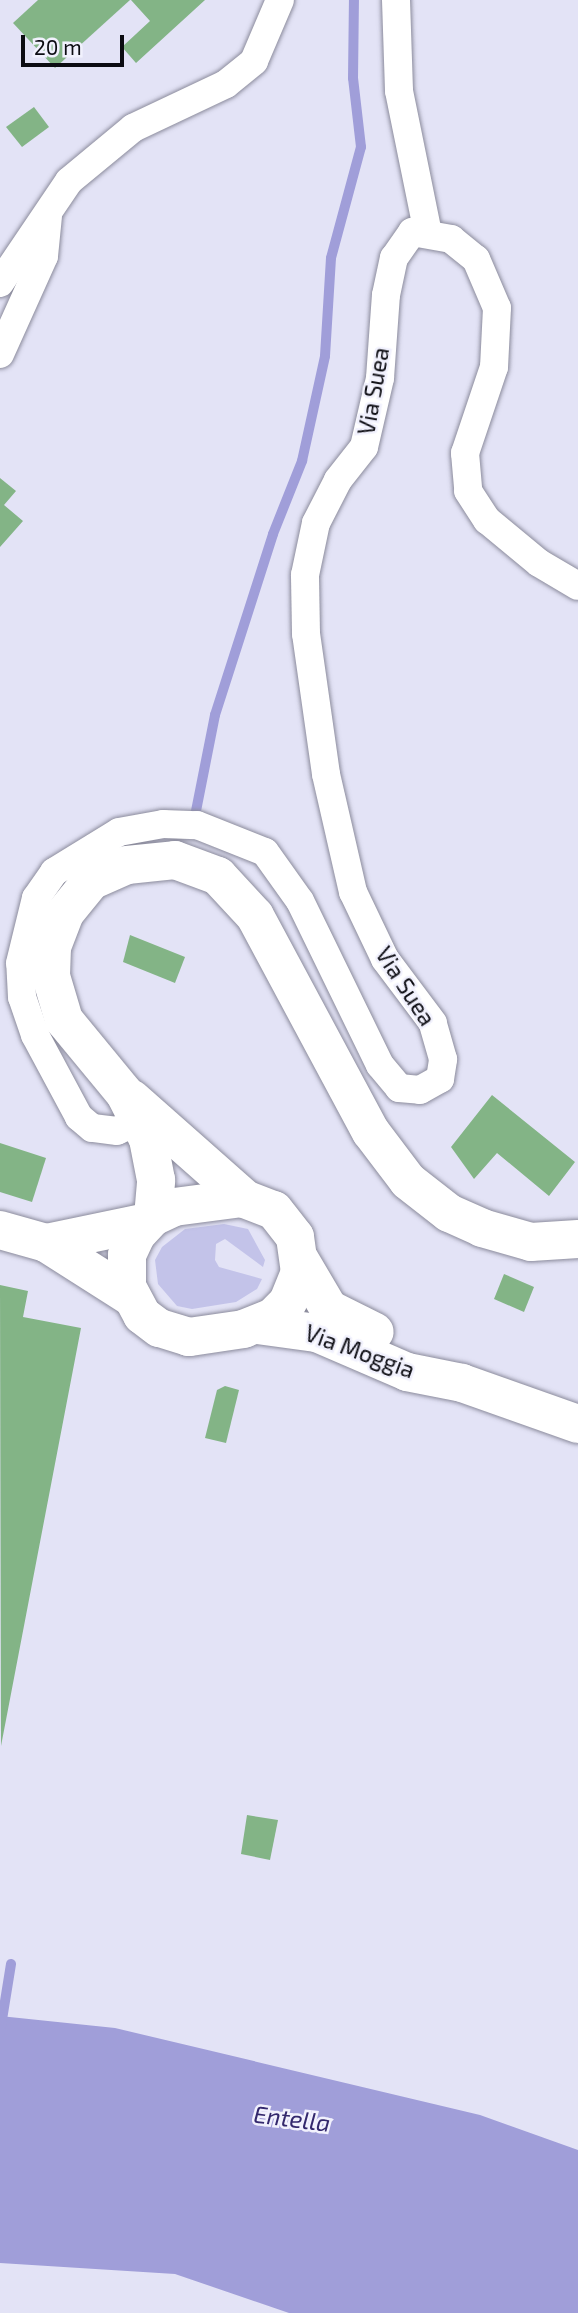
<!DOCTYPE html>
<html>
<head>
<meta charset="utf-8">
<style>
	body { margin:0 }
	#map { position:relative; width:578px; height:2313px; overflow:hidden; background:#e3e3f6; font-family:"Exo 2",sans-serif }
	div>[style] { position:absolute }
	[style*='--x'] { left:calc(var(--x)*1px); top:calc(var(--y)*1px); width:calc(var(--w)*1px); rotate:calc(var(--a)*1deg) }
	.green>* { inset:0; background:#c3c3e9 }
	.water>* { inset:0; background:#a09ed9 }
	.stream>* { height:10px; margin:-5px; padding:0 5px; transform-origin:5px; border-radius:5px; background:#a09ed9 }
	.building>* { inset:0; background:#83b486 }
	.roads { filter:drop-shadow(0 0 2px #8b8b9c) drop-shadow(0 0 2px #8b8b9c) }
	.minor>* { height:28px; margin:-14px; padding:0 14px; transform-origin:14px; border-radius:14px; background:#fff }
	.secondary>* { height:38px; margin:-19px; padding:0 19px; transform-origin:19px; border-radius:19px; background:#fff }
	.primary>* { height:38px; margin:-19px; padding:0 19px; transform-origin:19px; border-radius:19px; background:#fff }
	.motorway>* { height:38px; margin:-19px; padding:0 19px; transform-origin:19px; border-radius:19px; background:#fff }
	span { translate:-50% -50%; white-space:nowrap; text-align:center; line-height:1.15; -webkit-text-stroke:5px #f1f1fd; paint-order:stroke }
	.street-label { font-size:23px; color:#0c0c12 }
	.water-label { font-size:24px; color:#33286d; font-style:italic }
	.scale { position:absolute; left:21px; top:35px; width:103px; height:32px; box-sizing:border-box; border:4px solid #0c0c12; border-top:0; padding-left:9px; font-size:21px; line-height:24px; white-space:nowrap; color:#0c0c12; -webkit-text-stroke:5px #f1f1fd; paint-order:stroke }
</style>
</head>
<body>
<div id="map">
	<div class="green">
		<div style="clip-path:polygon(224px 1224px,248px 1229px,265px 1260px,263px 1267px,225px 1239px,216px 1244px,215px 1260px,219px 1267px,262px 1279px,257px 1289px,236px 1302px,192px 1309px,177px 1306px,158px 1284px,155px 1260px,162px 1247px,185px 1229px)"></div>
	</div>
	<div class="water">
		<div style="clip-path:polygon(0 2016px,115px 2028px,480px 2115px,578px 2150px,578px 2313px,289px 2313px,175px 2274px,0 2263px)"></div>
	</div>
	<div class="stream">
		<div style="--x:196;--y:811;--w:98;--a:-78.8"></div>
		<div style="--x:215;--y:715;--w:190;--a:-72.2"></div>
		<div style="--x:273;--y:534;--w:79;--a:-68.3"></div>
		<div style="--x:302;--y:461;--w:107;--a:-77.6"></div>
		<div style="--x:325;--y:356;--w:98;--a:-86.5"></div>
		<div style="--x:331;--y:258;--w:115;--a:-74.9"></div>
		<div style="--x:361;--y:147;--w:69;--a:-96.6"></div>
		<div style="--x:353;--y:78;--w:78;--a:-89.3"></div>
		<div style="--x:0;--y:2032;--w:69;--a:-80.8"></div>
	</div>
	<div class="building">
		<div style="clip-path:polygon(38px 0,130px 0,55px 68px,13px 23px)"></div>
		<div style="clip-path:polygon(131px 0,205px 0,136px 63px,122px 47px,150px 21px)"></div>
		<div style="clip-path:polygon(34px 107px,49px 127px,22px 147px,6px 127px)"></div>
		<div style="clip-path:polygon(0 478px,16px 491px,4px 505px,23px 521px,0 547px)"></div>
		<div style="clip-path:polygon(130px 935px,185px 957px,175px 983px,123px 962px)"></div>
		<div style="clip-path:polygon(492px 1095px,575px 1162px,549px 1196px,497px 1153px,474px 1179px,451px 1147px)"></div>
		<div style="clip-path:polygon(0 1143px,46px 1158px,32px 1202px,0 1192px)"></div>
		<div style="clip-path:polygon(504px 1274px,534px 1287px,524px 1312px,494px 1299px)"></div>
		<div style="clip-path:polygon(0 1285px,28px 1291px,23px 1317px,81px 1328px,1px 1746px)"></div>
		<div style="clip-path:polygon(225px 1386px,239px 1390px,226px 1443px,205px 1438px,217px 1390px)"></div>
		<div style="clip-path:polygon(247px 1815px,278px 1820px,270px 1860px,241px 1854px)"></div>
	</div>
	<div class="roads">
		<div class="minor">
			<div style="--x:396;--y:0;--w:91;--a:88.1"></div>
			<div style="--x:399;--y:91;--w:146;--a:78.5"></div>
			<div style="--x:0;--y:283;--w:123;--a:-55.9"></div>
			<div style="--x:69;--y:181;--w:83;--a:-39.6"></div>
			<div style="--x:133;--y:128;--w:103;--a:-25.3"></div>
			<div style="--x:226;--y:84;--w:36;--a:-39"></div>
			<div style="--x:254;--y:61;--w:66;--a:-66.9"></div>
			<div style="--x:0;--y:354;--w:107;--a:-65.8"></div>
			<div style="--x:44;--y:256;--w:40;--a:-84.3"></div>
			<div style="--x:139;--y:1121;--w:24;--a:156"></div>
			<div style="--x:117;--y:1131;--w:25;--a:-173"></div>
			<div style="--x:92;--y:1128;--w:17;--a:-140"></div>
			<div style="--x:79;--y:1117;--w:93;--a:-118.2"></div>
			<div style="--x:35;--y:1035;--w:40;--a:-108.9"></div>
			<div style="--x:22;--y:997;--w:34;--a:-93"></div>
			<div style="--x:20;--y:963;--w:67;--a:-76.2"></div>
			<div style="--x:36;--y:898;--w:32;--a:-55"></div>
			<div style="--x:54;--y:872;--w:76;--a:-31.6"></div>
			<div style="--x:119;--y:832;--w:45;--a:-10.3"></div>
			<div style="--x:163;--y:824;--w:34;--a:2"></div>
			<div style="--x:197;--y:825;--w:73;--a:21.7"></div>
			<div style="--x:265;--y:852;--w:60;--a:54.5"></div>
			<div style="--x:300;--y:901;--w:182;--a:64"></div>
			<div style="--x:380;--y:1065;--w:30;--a:50"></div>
			<div style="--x:399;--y:1088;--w:21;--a:5"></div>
			<div style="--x:420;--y:1090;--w:23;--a:-29"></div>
			<div style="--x:440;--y:1079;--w:20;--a:-81"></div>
			<div style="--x:443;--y:1059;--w:37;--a:-106"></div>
			<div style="--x:433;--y:1023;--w:80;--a:-126.9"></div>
			<div style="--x:385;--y:959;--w:74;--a:-115.5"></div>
			<div style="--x:353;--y:892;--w:121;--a:-102.9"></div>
			<div style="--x:326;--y:774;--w:141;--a:-98.1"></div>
			<div style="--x:306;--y:634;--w:59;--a:-91"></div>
			<div style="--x:305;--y:575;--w:53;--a:-78.1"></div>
			<div style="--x:316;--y:523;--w:48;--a:-62.9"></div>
			<div style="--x:338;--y:480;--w:42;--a:-51.8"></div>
			<div style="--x:364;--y:447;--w:71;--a:-76.9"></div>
			<div style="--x:380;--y:378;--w:83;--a:-85.9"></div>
			<div style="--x:386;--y:295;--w:38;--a:-78"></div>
			<div style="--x:394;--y:258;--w:32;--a:-55"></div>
			<div style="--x:412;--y:232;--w:40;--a:10"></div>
			<div style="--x:451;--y:239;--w:32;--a:39"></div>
			<div style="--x:476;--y:259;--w:53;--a:66.8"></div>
			<div style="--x:497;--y:308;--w:59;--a:92.9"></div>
			<div style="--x:494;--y:367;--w:91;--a:108.6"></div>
			<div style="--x:465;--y:453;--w:38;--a:85"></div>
			<div style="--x:468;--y:491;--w:35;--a:57"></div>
			<div style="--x:487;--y:520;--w:67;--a:39.6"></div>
			<div style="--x:539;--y:563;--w:45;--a:30.5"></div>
		</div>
		<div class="secondary">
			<div style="--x:0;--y:1230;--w:48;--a:15.8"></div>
			<div style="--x:46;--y:1243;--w:101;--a:32.4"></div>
			<div style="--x:46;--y:1243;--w:103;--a:-11.7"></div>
		</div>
		<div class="primary">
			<div style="--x:242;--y:1198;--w:34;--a:21"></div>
			<div style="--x:274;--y:1210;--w:34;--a:52"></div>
			<div style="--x:295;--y:1237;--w:35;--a:82"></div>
			<div style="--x:300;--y:1272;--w:32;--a:112"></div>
			<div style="--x:288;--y:1302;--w:21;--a:135"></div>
			<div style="--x:273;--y:1317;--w:31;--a:158"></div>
			<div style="--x:244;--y:1329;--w:56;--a:171.7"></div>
			<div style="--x:189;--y:1337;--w:31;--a:-163"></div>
			<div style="--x:159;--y:1328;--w:21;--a:-143"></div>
			<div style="--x:142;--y:1315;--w:32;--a:-118"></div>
			<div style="--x:127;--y:1287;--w:32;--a:-90"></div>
			<div style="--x:127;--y:1255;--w:23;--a:-65"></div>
			<div style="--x:137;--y:1234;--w:23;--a:-47"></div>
			<div style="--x:153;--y:1217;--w:23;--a:-25"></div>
			<div style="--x:174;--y:1207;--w:69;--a:-7.5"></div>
			<div style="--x:300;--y:1260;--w:57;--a:59.4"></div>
			<div style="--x:329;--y:1309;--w:51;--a:26.6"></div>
			<div style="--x:257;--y:1325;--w:61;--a:7.6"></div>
			<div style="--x:317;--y:1333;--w:98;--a:23.4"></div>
			<div style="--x:407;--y:1372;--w:56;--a:11.3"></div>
			<div style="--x:462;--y:1383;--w:123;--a:19.5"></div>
		</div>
		<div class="motorway">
			<div style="--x:132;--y:1099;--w:151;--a:41.5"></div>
			<div style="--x:153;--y:1217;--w:37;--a:-85"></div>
			<div style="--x:156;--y:1180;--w:42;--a:-101"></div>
			<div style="--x:148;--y:1139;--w:51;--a:-117.1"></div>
			<div style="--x:125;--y:1094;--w:96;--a:-129.5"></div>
			<div style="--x:64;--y:1020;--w:46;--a:-106.5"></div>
			<div style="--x:51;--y:976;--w:29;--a:-88"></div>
			<div style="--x:52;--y:947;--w:36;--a:-69"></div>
			<div style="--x:65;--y:913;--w:41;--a:-50.9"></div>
			<div style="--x:91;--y:881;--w:39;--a:-24"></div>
			<div style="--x:127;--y:865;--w:48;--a:-5.9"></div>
			<div style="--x:175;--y:860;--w:46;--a:20.4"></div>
			<div style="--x:218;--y:876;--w:54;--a:47.2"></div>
			<div style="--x:255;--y:916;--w:245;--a:61.8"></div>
			<div style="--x:371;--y:1132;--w:61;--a:52.9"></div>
			<div style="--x:408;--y:1181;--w:52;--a:38"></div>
			<div style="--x:449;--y:1213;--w:36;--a:24"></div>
			<div style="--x:482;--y:1228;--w:51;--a:15.9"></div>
			<div style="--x:531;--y:1242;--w:47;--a:-3.7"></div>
		</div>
	</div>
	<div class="street-label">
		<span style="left:373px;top:391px;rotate:-80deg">Via Suea</span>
		<span style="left:406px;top:986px;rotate:57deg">Via Suea</span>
		<span style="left:360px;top:1351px;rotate:20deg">Via Moggia</span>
	</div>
	<div class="water-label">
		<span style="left:292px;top:2118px;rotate:7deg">Entella</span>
	</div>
	<div class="scale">20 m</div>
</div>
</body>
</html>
